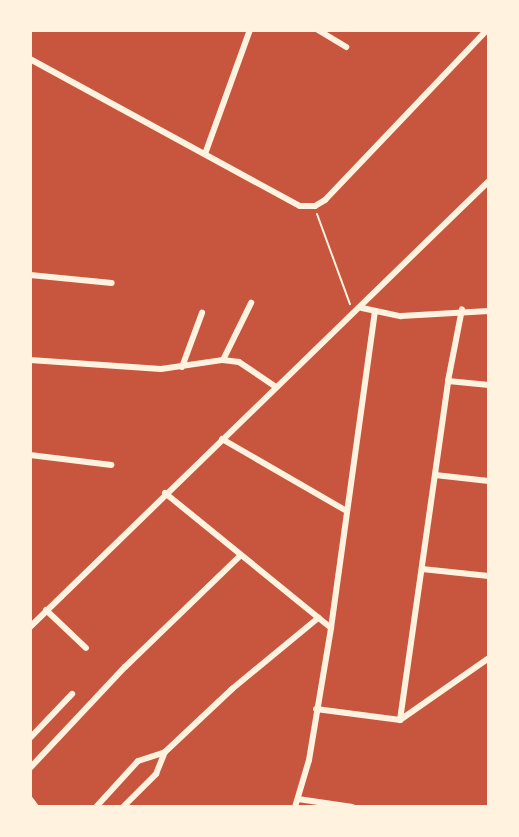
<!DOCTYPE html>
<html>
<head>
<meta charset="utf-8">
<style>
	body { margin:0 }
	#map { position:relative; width:519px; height:837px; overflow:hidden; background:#c8553d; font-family:Inter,sans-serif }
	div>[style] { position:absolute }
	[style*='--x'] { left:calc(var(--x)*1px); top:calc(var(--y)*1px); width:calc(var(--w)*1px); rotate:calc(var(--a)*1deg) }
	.path>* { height:2px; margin:-1px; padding:0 1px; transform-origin:1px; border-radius:1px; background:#fff3e0 }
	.minor>* { height:6px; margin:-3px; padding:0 3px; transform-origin:3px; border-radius:3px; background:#fff3e0 }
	span { translate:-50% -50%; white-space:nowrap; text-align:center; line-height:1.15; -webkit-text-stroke:6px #fff3e0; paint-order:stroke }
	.frame { position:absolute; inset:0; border:32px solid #fff3e0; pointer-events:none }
</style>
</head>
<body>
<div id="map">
	<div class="path">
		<div style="--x:317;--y:214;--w:96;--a:69.9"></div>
	</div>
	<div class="minor">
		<div style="--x:318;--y:30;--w:33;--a:31"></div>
		<div style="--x:30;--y:59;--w:307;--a:28.6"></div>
		<div style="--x:300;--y:206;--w:15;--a:0"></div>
		<div style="--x:315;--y:206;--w:12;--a:-31"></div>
		<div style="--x:325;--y:200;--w:235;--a:-46.4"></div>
		<div style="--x:205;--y:154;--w:132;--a:-70.1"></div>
		<div style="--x:30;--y:275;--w:82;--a:5.6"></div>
		<div style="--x:362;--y:308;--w:40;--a:12"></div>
		<div style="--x:401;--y:316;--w:88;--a:-3.3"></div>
		<div style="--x:30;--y:360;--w:131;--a:3.9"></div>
		<div style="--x:161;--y:369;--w:63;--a:-8.3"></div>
		<div style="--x:223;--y:360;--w:16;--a:7"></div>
		<div style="--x:239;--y:362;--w:45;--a:34"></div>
		<div style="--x:223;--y:360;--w:64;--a:-63.8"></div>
		<div style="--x:182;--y:367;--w:58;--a:-69.7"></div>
		<div style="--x:448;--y:381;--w:41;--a:5.6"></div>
		<div style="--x:222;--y:439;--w:142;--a:30"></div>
		<div style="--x:30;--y:455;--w:82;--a:7"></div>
		<div style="--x:435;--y:475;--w:54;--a:6.3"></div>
		<div style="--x:165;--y:493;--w:214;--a:39.1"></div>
		<div style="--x:422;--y:569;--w:67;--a:6"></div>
		<div style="--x:46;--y:610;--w:55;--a:43.5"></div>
		<div style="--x:30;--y:627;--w:640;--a:-44.18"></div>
		<div style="--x:316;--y:709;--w:85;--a:7.5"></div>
		<div style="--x:400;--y:720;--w:342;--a:-81.9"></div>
		<div style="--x:448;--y:381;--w:73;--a:-79"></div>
		<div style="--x:400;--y:720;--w:108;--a:-34.9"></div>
		<div style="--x:30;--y:738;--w:61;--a:-46.3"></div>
		<div style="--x:30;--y:768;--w:139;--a:-46.8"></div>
		<div style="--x:125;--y:667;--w:161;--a:-44"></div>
		<div style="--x:30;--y:799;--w:10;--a:53"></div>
		<div style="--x:298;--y:799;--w:55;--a:8.4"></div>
		<div style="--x:96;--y:807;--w:62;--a:-47.6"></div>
		<div style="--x:138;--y:761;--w:28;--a:-18"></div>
		<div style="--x:123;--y:807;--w:47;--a:-45"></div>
		<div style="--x:156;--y:774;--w:24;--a:-68"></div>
		<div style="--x:165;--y:752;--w:92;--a:-43.2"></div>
		<div style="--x:232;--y:689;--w:112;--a:-39.5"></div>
		<div style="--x:295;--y:807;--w:49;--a:-73.4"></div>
		<div style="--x:309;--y:760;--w:134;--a:-80.5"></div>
		<div style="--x:331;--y:628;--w:320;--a:-82.1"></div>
	</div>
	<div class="frame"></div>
</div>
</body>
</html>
